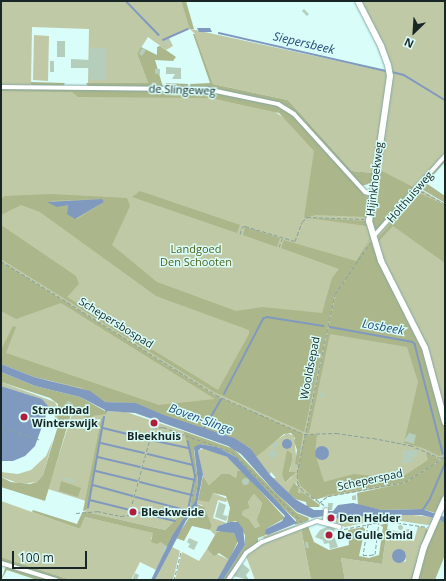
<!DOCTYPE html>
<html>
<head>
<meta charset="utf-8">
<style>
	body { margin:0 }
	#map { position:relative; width:446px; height:581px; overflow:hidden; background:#d9fdf9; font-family:"Open Sans",sans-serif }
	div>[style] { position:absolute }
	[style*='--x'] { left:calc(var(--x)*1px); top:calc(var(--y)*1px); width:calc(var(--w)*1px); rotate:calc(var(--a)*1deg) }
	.green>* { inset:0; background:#c0c9a5 }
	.forest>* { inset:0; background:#abb68a }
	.water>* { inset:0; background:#809abf }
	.round { border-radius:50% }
	.stream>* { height:1.5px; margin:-0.75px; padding:0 0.75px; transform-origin:0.75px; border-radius:0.75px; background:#809abf }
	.building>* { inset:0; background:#b4cebb }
	.path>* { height:1px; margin-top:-0.5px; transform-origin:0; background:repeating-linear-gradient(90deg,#87a29f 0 4px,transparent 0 6px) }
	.roads { filter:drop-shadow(0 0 1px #85a8a4) drop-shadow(0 0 1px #85a8a4) }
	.street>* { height:4px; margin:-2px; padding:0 2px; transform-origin:2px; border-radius:2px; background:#fff }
	.secondary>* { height:6px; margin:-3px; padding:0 3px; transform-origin:3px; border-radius:3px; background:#fff }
	.dots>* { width:11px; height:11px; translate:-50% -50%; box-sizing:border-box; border:2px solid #d9fdf9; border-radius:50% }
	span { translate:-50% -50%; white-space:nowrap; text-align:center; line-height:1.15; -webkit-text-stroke:3px #d9fdf9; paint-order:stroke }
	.street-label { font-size:11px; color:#182625 }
	.park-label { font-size:11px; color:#525f1b }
	.poi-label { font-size:11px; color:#182625; font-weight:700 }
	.left { translate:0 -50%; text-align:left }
	.water-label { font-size:12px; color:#274c7c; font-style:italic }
	.frame { position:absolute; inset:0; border:2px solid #182625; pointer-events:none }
	.north { position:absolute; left:394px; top:12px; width:40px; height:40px; -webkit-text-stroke:3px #d9fdf9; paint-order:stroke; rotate:205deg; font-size:11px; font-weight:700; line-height:16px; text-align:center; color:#182625 }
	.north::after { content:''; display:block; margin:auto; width:14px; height:18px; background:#182625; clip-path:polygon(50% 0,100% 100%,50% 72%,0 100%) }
	.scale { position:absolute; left:12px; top:551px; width:75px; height:18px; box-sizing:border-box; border:2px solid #182625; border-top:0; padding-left:5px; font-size:12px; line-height:14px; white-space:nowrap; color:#182625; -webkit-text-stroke:3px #d9fdf9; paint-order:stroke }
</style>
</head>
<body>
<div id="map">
	<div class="green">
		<div style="clip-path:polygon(1px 1px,181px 1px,191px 29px,388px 72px,373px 173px,352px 171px,288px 100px,213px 84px,195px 34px,190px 29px,169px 38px,173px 46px,166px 50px,148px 37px,137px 54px,148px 83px,88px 83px,89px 29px,32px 27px,31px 86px,1px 86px)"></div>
		<div style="clip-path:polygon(evenodd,359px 1px,445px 1px,445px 154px,417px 187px,445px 204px,445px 504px,404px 484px,309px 500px,303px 492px,298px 493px,299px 487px,301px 490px,296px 483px,288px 493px,273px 478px,276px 478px,271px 472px,270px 475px,255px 458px,263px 451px,1px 364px,1px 91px,48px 88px,258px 100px,300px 129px,364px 201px,378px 165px,391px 79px,359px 1px,283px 428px,300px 438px,297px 465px,294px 436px,287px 433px,274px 442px,283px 428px,359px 1px,291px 467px,289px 471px,292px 477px,285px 483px,282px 475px,284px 471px,291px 467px)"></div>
		<div style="clip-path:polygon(34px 35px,49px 36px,48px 81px,33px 80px)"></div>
		<div style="clip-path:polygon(1px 382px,55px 402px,59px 410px,58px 421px,42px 399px,1px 386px)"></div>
		<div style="clip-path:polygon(73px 411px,93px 416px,107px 411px,126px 412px,183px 431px,196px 475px,188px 512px,184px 511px,165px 530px,87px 512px,82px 513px,87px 510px,104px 418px,101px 419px,86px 501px,48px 489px)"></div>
		<div style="clip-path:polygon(53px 440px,43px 475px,37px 482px,21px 484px,1px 477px,1px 472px,18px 474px,31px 470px,46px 456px)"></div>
		<div style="clip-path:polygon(204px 448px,227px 457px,242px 471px,237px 471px,236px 478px,230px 474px,221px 474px,209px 485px,203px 476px,198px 451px)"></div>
		<div style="clip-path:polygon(213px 493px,228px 499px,226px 502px,218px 500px,213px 518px,227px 523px,218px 526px,217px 536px,210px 544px,215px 535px,210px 530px,212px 526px,202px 505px,197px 504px,198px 500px)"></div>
		<div style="clip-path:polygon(254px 494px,262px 503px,259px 513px,260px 526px,255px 528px,249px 519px,242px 515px,243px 511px,250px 508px,248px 502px)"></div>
		<div style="clip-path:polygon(1px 501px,80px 529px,85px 517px,154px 533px,151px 539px,162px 542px,167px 547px,156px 570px,140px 562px,131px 580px,71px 580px,1px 557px)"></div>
		<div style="clip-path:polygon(402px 514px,433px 517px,432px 524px,427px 525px,395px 520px,373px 521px,345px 527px,336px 523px,336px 518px,351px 519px,371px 515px)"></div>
		<div style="clip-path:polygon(308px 521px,265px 539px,262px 537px,268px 535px)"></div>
		<div style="clip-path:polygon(evenodd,418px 526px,426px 528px,410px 580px,345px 580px,341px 558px,382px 564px,387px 529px,401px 532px,400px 536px,414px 541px,418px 526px,395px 551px,406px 554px,406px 561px,403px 562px,395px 551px)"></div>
		<div style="clip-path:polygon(301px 528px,311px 580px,255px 580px,246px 556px,258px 546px)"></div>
		<div style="clip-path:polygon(172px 547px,180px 551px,173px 580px,155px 580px)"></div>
		<div style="clip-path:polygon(207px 549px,229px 560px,217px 580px,175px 580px,182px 552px,199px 561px)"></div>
	</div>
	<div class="forest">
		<div style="clip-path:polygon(181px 1px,186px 1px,194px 29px,190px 29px)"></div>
		<div style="clip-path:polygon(193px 34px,195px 34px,213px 84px,288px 100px,352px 171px,373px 173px,372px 183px,361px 186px,294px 112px,283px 105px,218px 89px,191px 87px,190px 84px,210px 83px)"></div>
		<div style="clip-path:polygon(160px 46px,176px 57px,173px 61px,155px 60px,163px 87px,88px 86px,86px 83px,148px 83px,137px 54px,141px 47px,157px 55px,157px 47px)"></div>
		<div style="clip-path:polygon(31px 82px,65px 83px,63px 86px,31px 86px)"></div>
		<div style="clip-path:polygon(166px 83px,188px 84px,188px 87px,166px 87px)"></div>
		<div style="clip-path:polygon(1px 89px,205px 90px,277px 105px,293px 115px,369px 199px,368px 217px,316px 215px,304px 218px,314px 151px,279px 113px,211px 98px,78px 97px,72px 92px,1px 91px)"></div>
		<div style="clip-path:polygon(445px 158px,445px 162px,426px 183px,445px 196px,445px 203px,420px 188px)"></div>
		<div style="clip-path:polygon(378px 169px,415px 188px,377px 230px,373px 228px,371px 222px)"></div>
		<div style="clip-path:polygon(140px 191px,240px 225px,237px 233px,132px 197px)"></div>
		<div style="clip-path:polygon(417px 192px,445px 205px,445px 263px,393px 226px,378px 242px,379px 237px)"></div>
		<div style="clip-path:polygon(evenodd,51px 194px,127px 198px,130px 206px,112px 245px,157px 282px,236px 311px,262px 307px,322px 313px,332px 278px,339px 269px,281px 248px,284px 240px,356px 261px,370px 239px,367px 226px,309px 218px,368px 221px,371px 238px,362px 255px,335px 294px,304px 432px,214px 392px,1px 259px,1px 225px,76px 276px,79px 284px,67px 297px,218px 390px,249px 334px,249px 330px,156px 296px,40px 212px,21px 205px,1px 215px,1px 199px,5px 196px,51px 194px,102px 199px,104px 202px,77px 219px,67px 212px,68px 205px,48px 201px,102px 199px)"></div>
		<div style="clip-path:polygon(245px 227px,280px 238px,277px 247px,243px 235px)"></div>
		<div style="clip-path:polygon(372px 240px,423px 349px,445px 430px,445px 455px,439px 456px,423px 448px,404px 443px,418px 382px,407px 347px,330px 334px,309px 433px,306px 433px,336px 294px)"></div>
		<div style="clip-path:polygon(1px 262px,216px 396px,303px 434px,298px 465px,295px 464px,297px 450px,294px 441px,295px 438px,291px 433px,284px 434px,255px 458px,250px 448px,234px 438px,164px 415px,136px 403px,105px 402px,82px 388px,34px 377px,1px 364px,1px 350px,13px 326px,16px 327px,6px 353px,159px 405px,215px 399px,61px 303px,16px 319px,1px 311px)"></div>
		<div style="clip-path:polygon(1px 372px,35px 386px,80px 397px,105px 411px,106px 414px,93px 416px,90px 420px,84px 417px,84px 412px,73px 411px,71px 414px,45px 501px,1px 487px,1px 477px,11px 482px,30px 484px,37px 482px,43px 475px,57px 429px,58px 404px,50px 398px,1px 382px)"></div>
		<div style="clip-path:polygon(104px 417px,87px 510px,83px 511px,101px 419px)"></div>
		<div style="clip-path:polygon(183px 431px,234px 449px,276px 493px,297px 513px,309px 518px,308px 521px,295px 525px,296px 520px,269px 495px,236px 457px,217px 447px,200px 444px,194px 450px,198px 482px,195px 501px,189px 511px,196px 475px)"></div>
		<div style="clip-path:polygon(317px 434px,315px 453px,324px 482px,354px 474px,381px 477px,395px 474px,402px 477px,428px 460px,426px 452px,440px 460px,405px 482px,328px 495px,316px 500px,300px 485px,297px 474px,305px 435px)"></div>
		<div style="clip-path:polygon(287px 450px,292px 454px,292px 460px,289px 472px,296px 472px,285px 483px,282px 475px)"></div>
		<div style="clip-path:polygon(445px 458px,445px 492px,435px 513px,422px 509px,382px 510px,358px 505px,357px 493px,405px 483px)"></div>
		<div style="clip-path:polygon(evenodd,237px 471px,242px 471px,285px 518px,266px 529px,266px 535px,258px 538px,258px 542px,226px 580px,223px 580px,245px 545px,245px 535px,236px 521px,227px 523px,230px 508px,226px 496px,213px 493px,209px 502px,198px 500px,203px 476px,209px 485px,221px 474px,230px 474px,236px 478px,237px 471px,254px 494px,262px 503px,257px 520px,260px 526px,255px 528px,249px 519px,242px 515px,243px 511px,250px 508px,248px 502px,254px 494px)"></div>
		<div style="clip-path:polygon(61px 481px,81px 488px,78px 497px,59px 491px)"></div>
		<div style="clip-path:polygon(294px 483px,299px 487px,298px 493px,302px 492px,320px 505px,319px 507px,307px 507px,306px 502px,295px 499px,288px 493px)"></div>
		<div style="clip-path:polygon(197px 504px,204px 507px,212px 526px,210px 530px,192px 526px,184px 541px,176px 538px,189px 518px,196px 518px)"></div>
		<div style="clip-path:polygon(33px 510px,77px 524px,82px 513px,87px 512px,165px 530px,184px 511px,188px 512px,167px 547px,161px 542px,157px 544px,151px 542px,153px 533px,85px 517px,80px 529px,32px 512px)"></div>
		<div style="clip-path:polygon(439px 519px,445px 524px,445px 555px,435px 580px,417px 580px,423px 554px)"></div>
		<div style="clip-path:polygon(388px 523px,382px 564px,341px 558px,345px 580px,311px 580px,301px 528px,308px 526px,314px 542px,329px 550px,349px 545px,348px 530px,363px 527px,365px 529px,359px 556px,369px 558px,379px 555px,383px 527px,380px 525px)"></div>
		<div style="clip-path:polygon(426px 528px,428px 530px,413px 580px,410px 580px)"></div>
		<div style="clip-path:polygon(226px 530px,234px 533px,238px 541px,229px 560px,219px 553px,214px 556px,207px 549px,217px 532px)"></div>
		<div style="clip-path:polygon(1px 557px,71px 580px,60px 580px,1px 561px)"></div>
		<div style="clip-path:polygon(6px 566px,52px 580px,37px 580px,7px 570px,1px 580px)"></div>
	</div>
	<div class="water">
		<div style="clip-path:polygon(197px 28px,210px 28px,212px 32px,199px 32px)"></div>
		<div style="clip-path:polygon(102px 199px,104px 202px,75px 219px,67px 214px,68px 205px,57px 207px,47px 202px)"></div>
		<div style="clip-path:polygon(1px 364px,34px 377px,90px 391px,105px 402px,136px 403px,164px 415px,234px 438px,250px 448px,270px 475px,295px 499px,314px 510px,324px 510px,324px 516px,312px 518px,297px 512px,276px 493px,241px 454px,228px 446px,135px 413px,107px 411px,106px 414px,105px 410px,80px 397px,35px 386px,1px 372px)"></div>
		<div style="clip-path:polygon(1px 386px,42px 399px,49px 407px,35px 446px,25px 456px,13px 461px,1px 461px)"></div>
		<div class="round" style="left:282px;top:439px;width:10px;height:10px"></div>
		<div style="clip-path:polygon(200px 444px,217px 447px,236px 457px,297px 523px,268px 535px,265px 534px,266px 529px,282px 521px,285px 516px,227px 457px,201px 448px,198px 451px,203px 474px,197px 504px,198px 516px,189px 517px,186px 521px,155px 580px,151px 580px,172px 536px,195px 501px,198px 482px,194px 447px)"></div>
		<div class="round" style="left:315px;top:446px;width:14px;height:14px"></div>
		<div style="clip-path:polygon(353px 503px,382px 510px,422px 509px,445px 517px,445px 524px,439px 519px,421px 515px,371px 515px,344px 520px,336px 518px,337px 514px,327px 514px,327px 511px,333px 511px,338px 505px)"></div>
		<div style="clip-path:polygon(230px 522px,238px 522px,243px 529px,245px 545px,223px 580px,217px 580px,238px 543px,234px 533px,216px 531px,218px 526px)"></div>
		<div class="round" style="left:392px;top:549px;width:14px;height:14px"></div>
	</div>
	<div class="stream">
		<div style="--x:126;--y:1;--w:47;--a:45.9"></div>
		<div style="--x:219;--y:33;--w:171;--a:12.8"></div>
		<div style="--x:163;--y:40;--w:27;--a:-24"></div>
		<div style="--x:392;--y:72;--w:12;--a:14"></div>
		<div style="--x:404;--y:75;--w:48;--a:31.4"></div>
		<div style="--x:330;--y:327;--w:84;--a:10.2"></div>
		<div style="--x:413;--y:342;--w:3;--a:45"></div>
		<div style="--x:415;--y:344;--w:113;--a:75.6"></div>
		<div style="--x:224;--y:394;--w:85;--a:-62.5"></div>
		<div style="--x:263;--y:319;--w:4;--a:-27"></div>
		<div style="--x:267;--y:317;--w:57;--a:9.1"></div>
		<div style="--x:103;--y:428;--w:46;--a:13.7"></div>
		<div style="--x:204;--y:429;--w:34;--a:-60"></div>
		<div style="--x:151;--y:440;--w:39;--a:12"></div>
		<div style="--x:101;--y:443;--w:44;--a:13.1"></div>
		<div style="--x:148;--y:454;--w:46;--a:13.7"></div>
		<div style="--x:98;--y:457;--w:43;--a:13.4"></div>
		<div style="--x:143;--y:468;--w:53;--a:13"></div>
		<div style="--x:96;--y:471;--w:42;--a:13.7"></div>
		<div style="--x:140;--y:482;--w:54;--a:14"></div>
		<div style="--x:93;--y:485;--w:41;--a:15.4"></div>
		<div style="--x:136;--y:497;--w:55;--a:14.8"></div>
		<div style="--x:90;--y:500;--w:41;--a:14"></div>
		<div style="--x:88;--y:508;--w:92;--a:-80"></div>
		<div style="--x:188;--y:510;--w:35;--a:-78"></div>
		<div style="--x:195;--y:476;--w:35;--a:-102"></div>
		<div style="--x:132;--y:511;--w:44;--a:13.1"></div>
		<div style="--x:422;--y:511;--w:14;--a:-56"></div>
		<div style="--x:430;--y:499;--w:39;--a:-67"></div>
	</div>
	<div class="building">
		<div style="clip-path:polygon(304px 9px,309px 14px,307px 16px,302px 11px)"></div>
		<div style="clip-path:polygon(169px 40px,171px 43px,167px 45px,165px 42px)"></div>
		<div style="clip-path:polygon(57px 41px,65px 41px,65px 57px,57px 57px)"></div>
		<div style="clip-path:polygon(90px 48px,106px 48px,106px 80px,90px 80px,90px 68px,71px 68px,71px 59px,90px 60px)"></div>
		<div style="clip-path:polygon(142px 48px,146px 50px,142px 56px,139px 54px)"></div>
		<div style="clip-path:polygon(50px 61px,54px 61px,54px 72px,50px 72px)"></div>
		<div style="clip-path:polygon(166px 67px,181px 68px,181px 79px,172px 79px,175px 74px,166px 74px)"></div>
		<div style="clip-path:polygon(155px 69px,160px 69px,160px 74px,155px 74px)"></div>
		<div style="clip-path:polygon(321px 392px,325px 393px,324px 398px,320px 397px)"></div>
		<div style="clip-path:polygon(67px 401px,71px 402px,70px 408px,66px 407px)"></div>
		<div style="clip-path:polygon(409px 433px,416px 435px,414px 444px,404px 441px)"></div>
		<div style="clip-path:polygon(276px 442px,279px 445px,274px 448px,271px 445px)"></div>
		<div style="clip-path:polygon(274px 449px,278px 455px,272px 459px,268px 453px)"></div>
		<div style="clip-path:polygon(403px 450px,417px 450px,417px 457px,412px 457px,413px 462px,402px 463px)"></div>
		<div style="clip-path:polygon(62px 477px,75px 480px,74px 483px,62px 479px)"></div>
		<div class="round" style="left:241.5px;top:477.5px;width:7px;height:7px"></div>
		<div style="clip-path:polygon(356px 495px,356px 500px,352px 500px,352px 496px)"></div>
		<div style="clip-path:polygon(219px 502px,226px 505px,223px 515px,228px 516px,226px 521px,215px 517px)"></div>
		<div style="clip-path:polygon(328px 503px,333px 503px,332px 510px,328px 510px)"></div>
		<div style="clip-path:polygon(327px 515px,335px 516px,335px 521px,327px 520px)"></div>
		<div class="round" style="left:397.5px;top:524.5px;width:5px;height:5px"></div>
		<div style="clip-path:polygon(331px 525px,335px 530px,333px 533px,338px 547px,330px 549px,329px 543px,324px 544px,323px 540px,315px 537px,320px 530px)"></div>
		<div class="round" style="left:403.5px;top:528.5px;width:9px;height:9px"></div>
		<div style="clip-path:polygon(189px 538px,198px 542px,194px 550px,188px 547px,190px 544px,187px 542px)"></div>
		<div style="clip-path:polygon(305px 542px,308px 542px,309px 548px,306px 548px)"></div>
		<div style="clip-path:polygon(165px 545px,167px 547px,164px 553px,161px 552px)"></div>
		<div style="clip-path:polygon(243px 564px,250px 570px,246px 575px,249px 580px,233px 576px)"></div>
		<div style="clip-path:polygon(135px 573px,139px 575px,137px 580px,132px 580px)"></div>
	</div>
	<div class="path">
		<div style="--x:421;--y:191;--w:27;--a:28"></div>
		<div style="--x:240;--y:234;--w:7;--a:-74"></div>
		<div style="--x:242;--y:227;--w:3;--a:-18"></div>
		<div style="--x:245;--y:226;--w:52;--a:16.7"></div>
		<div style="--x:295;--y:241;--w:20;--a:-70"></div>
		<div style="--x:302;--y:222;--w:7;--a:-45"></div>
		<div style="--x:307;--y:217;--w:57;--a:2"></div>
		<div style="--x:279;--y:247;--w:9;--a:-69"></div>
		<div style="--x:1;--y:261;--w:253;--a:31.9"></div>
		<div style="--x:216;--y:395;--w:96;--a:23.9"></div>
		<div style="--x:304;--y:434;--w:32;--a:-2"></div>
		<div style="--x:336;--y:433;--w:37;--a:8"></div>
		<div style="--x:373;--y:438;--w:38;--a:11"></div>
		<div style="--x:410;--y:445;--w:33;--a:23"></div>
		<div style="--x:440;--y:458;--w:5;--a:-22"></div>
		<div style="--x:1;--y:427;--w:42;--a:18"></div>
		<div style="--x:319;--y:503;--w:11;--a:-38"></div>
		<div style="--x:328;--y:496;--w:78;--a:-10.3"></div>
		<div style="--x:405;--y:482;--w:47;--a:-32"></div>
		<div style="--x:324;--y:505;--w:25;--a:-146"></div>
		<div style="--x:303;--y:491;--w:9;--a:-126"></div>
		<div style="--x:298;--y:484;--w:11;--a:-95"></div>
		<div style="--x:297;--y:473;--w:183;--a:-78"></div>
		<div style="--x:335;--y:294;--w:62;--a:-55.5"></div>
		<div style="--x:76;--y:513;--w:21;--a:-5"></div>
		<div style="--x:97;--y:511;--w:25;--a:12"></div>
		<div style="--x:121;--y:516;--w:8;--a:-7"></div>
		<div style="--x:129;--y:515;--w:90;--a:-74.6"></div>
		<div style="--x:153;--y:428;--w:10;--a:-6"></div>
		<div style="--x:163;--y:427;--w:73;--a:19.9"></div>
		<div style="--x:232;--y:452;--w:99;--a:45"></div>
		<div style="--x:368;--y:524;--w:31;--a:99"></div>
		<div style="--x:363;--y:555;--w:7;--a:0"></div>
		<div style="--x:370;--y:555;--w:5;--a:-11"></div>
		<div style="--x:375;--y:554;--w:32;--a:-83"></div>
		<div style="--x:344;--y:529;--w:42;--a:-11"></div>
		<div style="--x:385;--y:521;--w:43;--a:7.9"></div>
		<div style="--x:174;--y:580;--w:29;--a:-76"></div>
	</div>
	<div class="roads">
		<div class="street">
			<div style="--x:1;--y:87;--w:205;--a:0.6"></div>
			<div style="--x:206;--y:89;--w:74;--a:11.8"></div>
			<div style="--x:278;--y:104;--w:19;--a:32"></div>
			<div style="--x:294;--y:114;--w:105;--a:47.7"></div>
			<div style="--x:365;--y:192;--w:7;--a:16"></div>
			<div style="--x:373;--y:237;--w:108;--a:-48.4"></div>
			<div style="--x:325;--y:521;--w:11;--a:-85"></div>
			<div style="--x:1;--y:563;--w:58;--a:17.2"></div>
			<div style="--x:228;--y:580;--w:32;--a:-56"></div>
			<div style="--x:246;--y:553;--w:19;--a:-35"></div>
			<div style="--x:262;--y:542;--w:59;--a:-20.9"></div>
			<div style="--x:317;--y:521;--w:23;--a:15"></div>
		</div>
		<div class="secondary">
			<div style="--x:358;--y:1;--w:51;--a:62.9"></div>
			<div style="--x:381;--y:46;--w:20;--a:70"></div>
			<div style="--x:388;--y:65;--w:11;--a:80"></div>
			<div style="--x:390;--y:76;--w:147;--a:98.2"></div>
			<div style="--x:369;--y:221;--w:42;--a:73.3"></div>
			<div style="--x:381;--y:261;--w:97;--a:63.2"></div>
			<div style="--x:425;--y:348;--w:77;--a:74.9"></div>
			<div style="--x:415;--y:580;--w:34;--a:-75"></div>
			<div style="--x:424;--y:547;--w:52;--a:-66.4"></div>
		</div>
	</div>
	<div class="dots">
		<div style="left:24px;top:417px;background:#b11e3c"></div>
		<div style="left:154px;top:423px;background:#b11e3c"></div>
		<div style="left:133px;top:512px;background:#b11e3c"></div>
		<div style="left:331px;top:518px;background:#b11e3c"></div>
		<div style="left:329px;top:535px;background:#b11e3c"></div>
	</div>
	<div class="street-label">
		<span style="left:182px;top:90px;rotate:2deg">de Slingeweg</span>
		<span style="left:375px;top:179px;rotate:-83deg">Hijinkhoekweg</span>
		<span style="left:410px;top:197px;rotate:-49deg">Holthuisweg</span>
		<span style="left:116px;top:323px;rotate:32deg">Schepersbospad</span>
		<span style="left:310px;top:368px;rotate:-79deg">Wooldsepad</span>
		<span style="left:370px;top:480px;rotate:-12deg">Scheperspad</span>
	</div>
	<div class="park-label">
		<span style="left:196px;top:256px">Landgoed<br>Den Schooten</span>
	</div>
	<div class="poi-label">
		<span class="left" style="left:32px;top:417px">Strandbad<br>Winterswijk</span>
		<span style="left:154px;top:436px">Bleekhuis</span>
		<span class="left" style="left:141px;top:512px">Bleekweide</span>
		<span class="left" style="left:339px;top:518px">Den Helder</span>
		<span class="left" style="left:337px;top:535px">De Gulle Smid</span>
	</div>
	<div class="water-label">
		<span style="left:304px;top:43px;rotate:13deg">Siepersbeek</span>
		<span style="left:383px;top:327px;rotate:10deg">Losbeek</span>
		<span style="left:201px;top:419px;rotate:20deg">Boven-Slinge</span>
	</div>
	<div class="frame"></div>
	<div class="north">N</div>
	<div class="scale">100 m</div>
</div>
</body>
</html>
